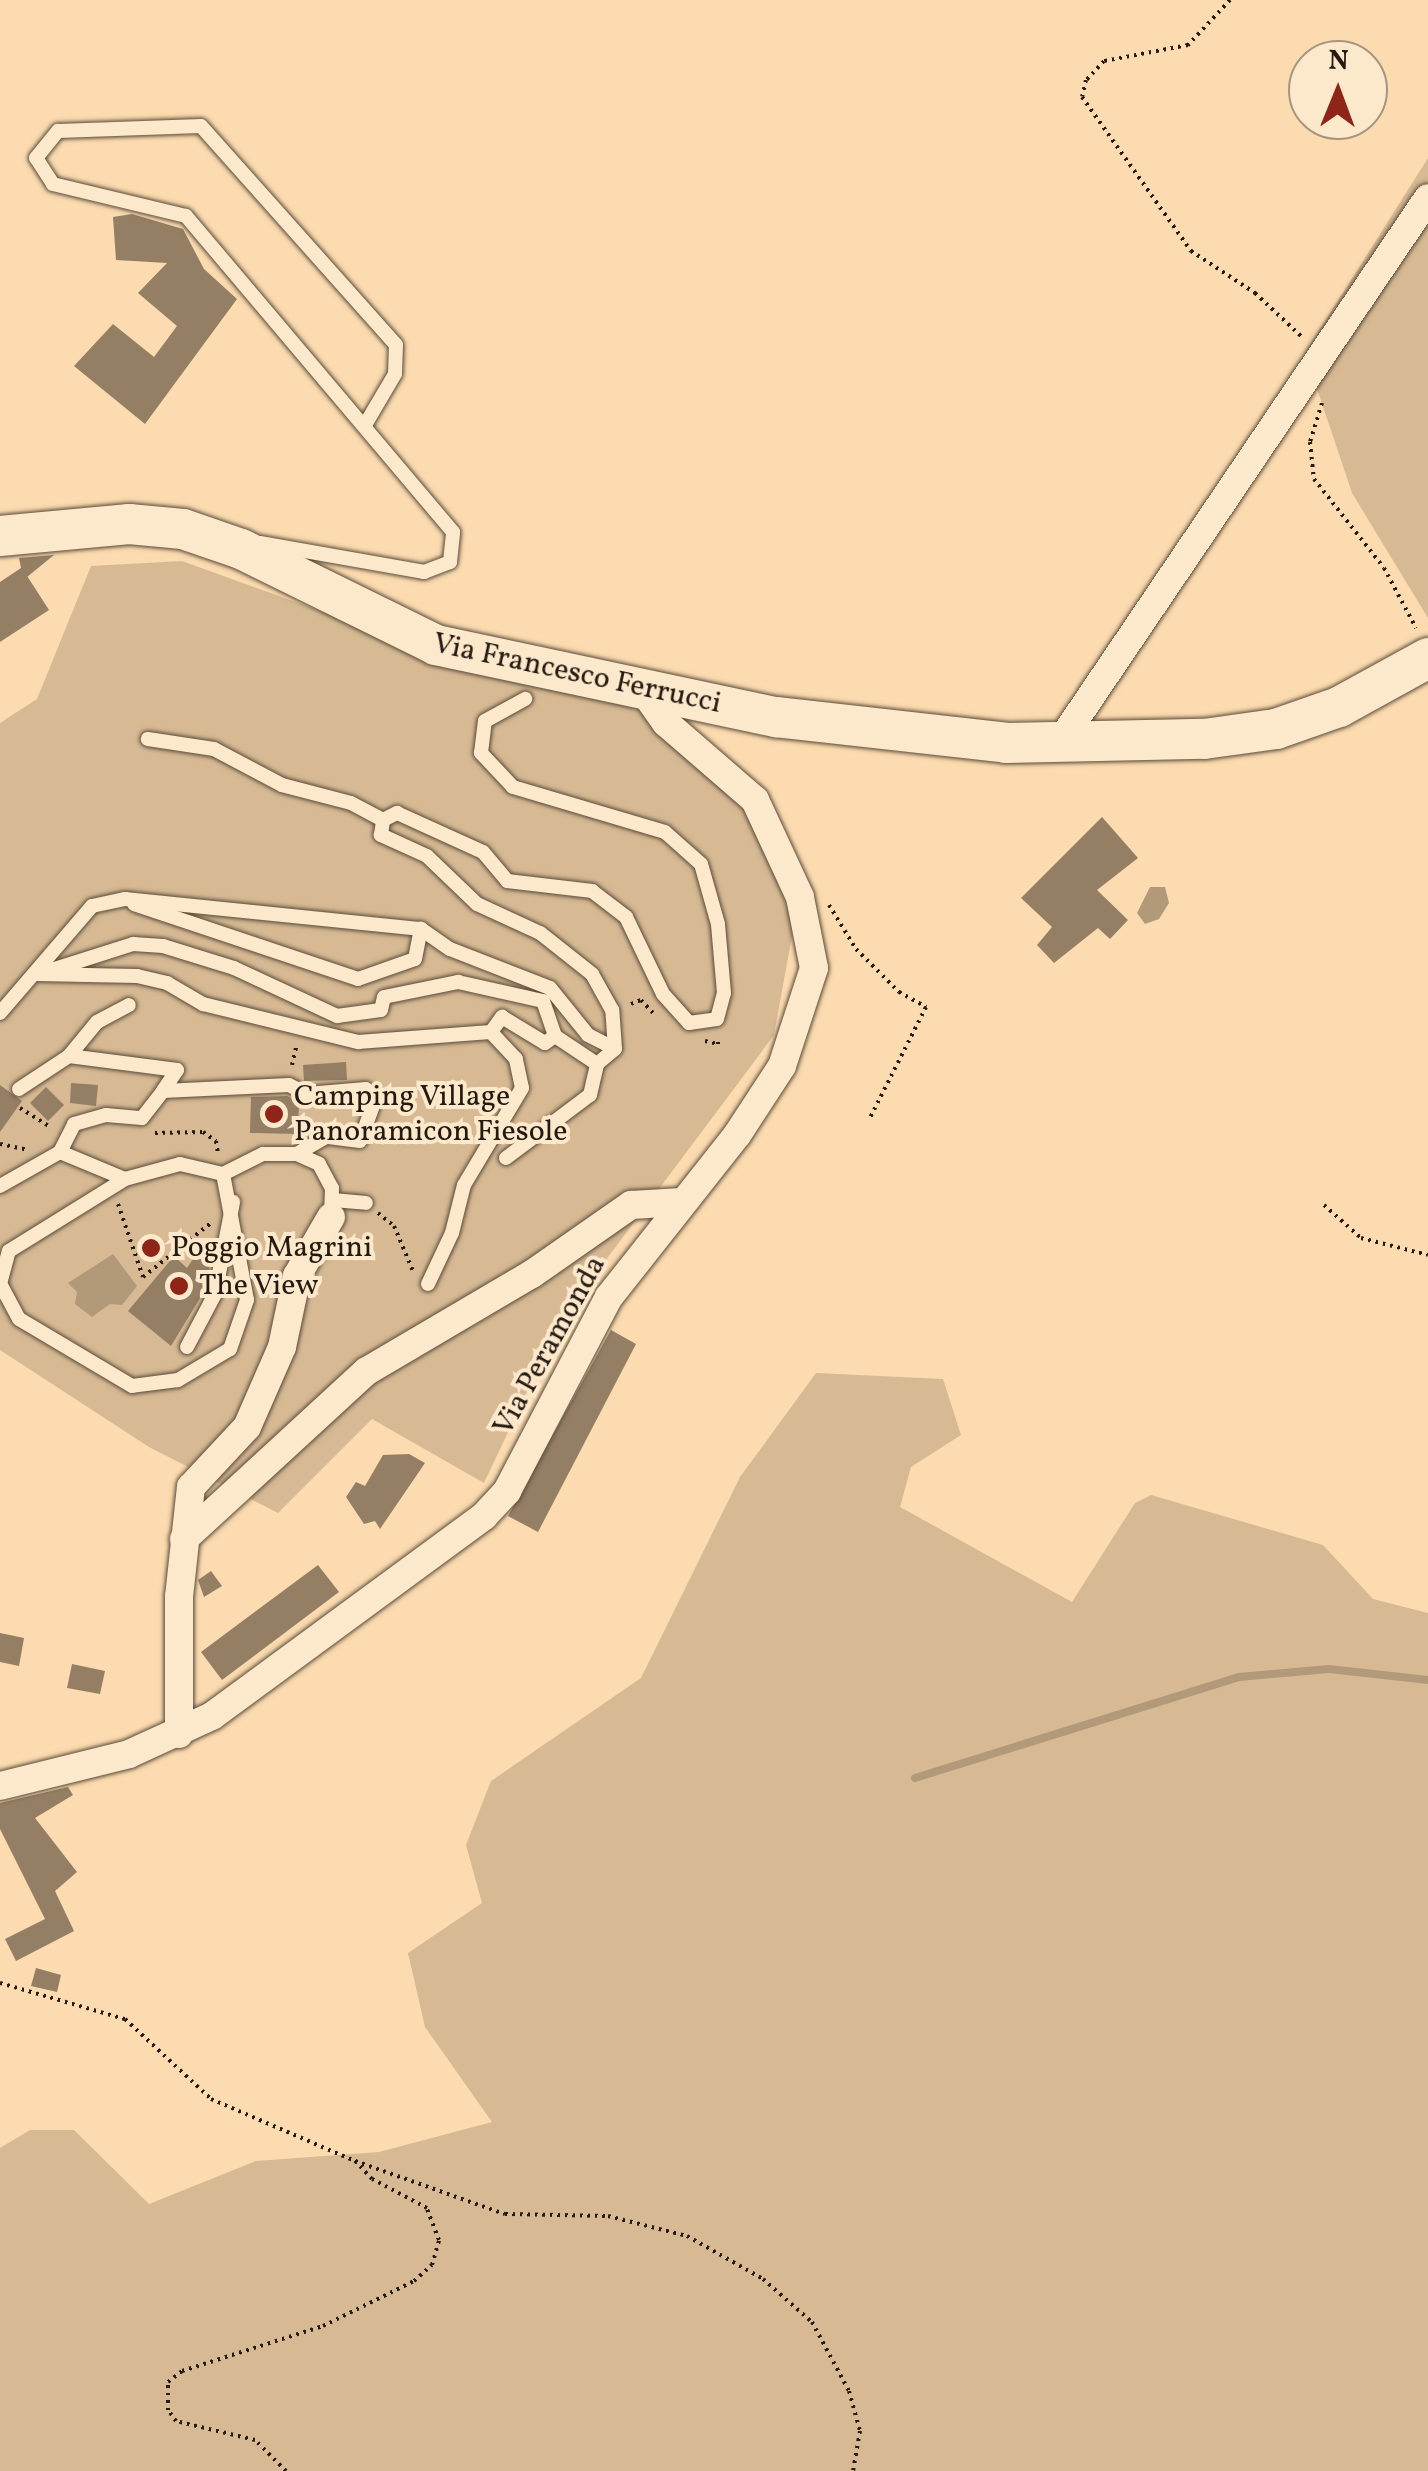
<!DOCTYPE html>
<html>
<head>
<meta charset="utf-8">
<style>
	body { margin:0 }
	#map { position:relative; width:1428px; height:2471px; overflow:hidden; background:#fbdbaf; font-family:Vollkorn,serif }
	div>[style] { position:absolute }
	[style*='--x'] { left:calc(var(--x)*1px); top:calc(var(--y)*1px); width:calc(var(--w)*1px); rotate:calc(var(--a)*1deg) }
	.green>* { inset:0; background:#d7ba94 }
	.water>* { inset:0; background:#b2997a }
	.stream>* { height:8px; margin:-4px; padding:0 4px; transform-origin:4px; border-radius:4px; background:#b2997a }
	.building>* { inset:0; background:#947e64 }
	.path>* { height:4px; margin-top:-2px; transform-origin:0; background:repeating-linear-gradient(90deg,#251a12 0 2.5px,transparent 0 7.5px) }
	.roads { filter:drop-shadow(0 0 2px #5a4a39) drop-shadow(0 0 2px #5a4a39) }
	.service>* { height:14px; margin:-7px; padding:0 7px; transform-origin:7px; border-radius:7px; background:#fce8cb }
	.minor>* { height:28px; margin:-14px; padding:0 14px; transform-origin:14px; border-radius:14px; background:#fce8cb }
	.secondary>* { height:40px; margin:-20px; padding:0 20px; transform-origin:20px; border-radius:20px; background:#fce8cb }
	.dots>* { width:28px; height:28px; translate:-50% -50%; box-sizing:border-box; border:5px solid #fce8cb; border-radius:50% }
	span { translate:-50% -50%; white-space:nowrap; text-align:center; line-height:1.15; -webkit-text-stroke:8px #fce8cb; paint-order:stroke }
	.street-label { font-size:30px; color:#251a12 }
	.poi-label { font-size:30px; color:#251a12 }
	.left { translate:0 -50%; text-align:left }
	.north { position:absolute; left:1288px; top:40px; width:100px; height:100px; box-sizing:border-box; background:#fce8cb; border:2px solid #a69681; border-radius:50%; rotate:1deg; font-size:28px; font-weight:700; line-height:40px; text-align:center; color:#251a12 }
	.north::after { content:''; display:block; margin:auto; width:35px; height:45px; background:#8f2418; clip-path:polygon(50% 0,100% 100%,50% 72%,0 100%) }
</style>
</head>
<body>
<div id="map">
	<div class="green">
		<div style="clip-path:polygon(1428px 158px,1428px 618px,1352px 493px,1305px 353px)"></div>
		<div style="clip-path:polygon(182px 561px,429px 650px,641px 710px,750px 809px,794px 925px,774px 1035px,561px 1320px,484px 1483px,372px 1419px,278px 1513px,149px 1447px,0 1350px,0 723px,37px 699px,91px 566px)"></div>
		<div style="clip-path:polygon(816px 1373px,943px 1379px,961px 1435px,911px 1467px,900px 1507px,1072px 1602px,1135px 1503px,1151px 1495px,1323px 1545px,1373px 1599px,1428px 1613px,1428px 2471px,0 2471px,0 2148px,30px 2130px,74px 2130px,149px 2204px,256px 2161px,379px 2152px,492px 2122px,425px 2027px,408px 1953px,482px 1903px,466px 1845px,491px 1781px,641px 1678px,740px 1477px)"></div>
	</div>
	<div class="water">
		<div style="clip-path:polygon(1150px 887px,1165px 887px,1169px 903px,1159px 919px,1145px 924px,1137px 913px)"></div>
		<div style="clip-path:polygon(113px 1254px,137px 1286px,122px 1305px,110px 1304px,92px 1317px,75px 1304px,77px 1292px,68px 1283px)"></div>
	</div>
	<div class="stream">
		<div style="--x:915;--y:1778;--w:339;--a:-17.3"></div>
		<div style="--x:1239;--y:1677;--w:90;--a:-5.1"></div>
		<div style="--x:1329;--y:1669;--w:100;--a:6.3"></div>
	</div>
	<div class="building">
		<div style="clip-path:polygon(132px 214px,183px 229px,204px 269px,237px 299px,145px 424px,74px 366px,113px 324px,154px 357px,177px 326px,138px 293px,167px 263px,116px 260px,113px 217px)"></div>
		<div style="clip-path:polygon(54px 555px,27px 577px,22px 568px,49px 610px,0 642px,0 582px,21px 568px,19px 558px)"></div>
		<div style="clip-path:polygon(1102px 817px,1138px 858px,1097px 890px,1128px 920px,1110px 939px,1098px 928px,1054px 963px,1037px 945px,1052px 927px,1021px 898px)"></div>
		<div style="clip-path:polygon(346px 1062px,347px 1080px,304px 1081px,303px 1065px)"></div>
		<div style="clip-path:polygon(71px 1083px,98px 1085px,96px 1106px,70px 1103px)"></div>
		<div style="clip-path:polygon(0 1085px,22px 1101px,0 1132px)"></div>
		<div style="clip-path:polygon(46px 1087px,64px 1105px,48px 1121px,30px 1103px)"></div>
		<div style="clip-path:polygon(287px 1096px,299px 1102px,298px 1134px,250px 1133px,251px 1097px)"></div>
		<div style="clip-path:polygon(174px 1256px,187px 1268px,195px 1256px,210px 1264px,205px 1290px,171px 1346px,128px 1311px)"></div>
		<div style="clip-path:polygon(611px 1330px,636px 1344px,538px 1532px,508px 1516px)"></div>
		<div style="clip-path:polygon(409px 1454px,425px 1463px,380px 1529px,375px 1521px,364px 1524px,346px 1497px,356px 1482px,365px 1486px,383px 1455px)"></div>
		<div style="clip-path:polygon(318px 1565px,339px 1592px,222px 1680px,201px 1652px)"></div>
		<div style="clip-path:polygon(211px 1571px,222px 1586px,204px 1597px,198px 1580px)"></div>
		<div style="clip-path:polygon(0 1633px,24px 1638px,19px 1666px,0 1662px)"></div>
		<div style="clip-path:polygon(72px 1664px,105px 1671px,100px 1694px,67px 1688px)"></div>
		<div style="clip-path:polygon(68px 1787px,73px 1795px,35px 1818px,77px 1872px,55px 1891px,74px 1931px,16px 1961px,5px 1939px,45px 1919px,0 1829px,0 1803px)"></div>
		<div style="clip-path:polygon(36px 1968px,61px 1975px,57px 1992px,31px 1986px)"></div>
	</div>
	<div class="path">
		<div style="--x:1230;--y:0;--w:62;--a:133"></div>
		<div style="--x:1188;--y:45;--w:86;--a:169.2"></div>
		<div style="--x:1104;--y:61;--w:26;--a:133"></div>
		<div style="--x:1086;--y:80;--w:17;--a:103"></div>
		<div style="--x:1082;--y:97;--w:189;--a:54.7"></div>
		<div style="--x:1191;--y:251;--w:77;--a:33.3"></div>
		<div style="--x:1255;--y:293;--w:64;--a:43.1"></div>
		<div style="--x:1322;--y:403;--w:41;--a:107.1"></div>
		<div style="--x:1310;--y:442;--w:37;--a:84"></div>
		<div style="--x:1314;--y:479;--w:113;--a:51.8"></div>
		<div style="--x:1384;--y:568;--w:68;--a:61.9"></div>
		<div style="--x:829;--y:905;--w:52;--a:58.5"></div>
		<div style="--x:856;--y:949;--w:61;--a:45"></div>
		<div style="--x:899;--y:992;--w:31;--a:29"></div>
		<div style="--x:926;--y:1007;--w:124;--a:116.8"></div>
		<div style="--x:631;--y:1004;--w:11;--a:-22"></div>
		<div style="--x:641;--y:1000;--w:19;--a:47"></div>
		<div style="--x:705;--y:1041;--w:13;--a:13"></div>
		<div style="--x:718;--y:1044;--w:6;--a:-90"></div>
		<div style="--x:292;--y:1065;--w:22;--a:-77"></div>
		<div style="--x:20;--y:1108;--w:36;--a:32"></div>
		<div style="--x:155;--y:1133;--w:48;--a:-1.2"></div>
		<div style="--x:203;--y:1132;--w:16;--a:35"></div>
		<div style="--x:216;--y:1141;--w:13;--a:81"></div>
		<div style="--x:0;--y:1144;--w:29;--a:12"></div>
		<div style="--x:118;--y:1204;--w:77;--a:71.1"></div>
		<div style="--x:143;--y:1277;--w:87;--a:-38.5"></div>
		<div style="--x:1324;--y:1205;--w:50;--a:41.7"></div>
		<div style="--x:1361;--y:1238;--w:69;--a:14.2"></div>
		<div style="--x:378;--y:1213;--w:21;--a:39"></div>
		<div style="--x:394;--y:1226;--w:49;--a:67.1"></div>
		<div style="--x:0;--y:1983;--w:130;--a:16.1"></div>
		<div style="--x:125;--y:2019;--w:117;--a:42.9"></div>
		<div style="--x:211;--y:2099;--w:157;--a:23.3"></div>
		<div style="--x:355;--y:2161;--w:159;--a:19.5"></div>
		<div style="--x:505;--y:2214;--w:103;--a:1.1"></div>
		<div style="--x:608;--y:2216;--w:81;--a:14.2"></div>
		<div style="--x:687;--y:2236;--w:87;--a:29.5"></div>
		<div style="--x:763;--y:2279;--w:65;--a:41.3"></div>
		<div style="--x:812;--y:2322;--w:78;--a:61.8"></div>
		<div style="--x:849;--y:2391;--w:41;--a:74.6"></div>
		<div style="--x:860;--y:2431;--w:41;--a:99.9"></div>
		<div style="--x:286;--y:2471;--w:44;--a:-135"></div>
		<div style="--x:255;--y:2440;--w:81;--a:-166.5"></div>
		<div style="--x:176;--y:2421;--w:14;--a:-126"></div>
		<div style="--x:168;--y:2410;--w:28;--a:-90"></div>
		<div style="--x:168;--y:2382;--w:18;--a:-38"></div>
		<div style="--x:182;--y:2371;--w:148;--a:-17.7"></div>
		<div style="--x:323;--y:2326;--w:102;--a:-26.3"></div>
		<div style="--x:414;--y:2281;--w:24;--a:-42"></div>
		<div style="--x:432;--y:2265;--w:26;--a:-74"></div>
		<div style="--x:439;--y:2240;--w:34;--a:-111"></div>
		<div style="--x:427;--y:2208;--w:62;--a:-152.2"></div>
		<div style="--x:372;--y:2179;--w:25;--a:-133"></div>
	</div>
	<div class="roads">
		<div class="service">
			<div style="--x:260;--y:543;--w:167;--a:10"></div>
			<div style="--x:424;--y:572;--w:28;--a:-21"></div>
			<div style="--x:450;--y:562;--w:30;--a:-84"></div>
			<div style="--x:453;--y:532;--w:414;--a:-130.2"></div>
			<div style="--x:186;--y:216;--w:137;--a:-166.5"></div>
			<div style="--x:53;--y:184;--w:31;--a:-123"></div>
			<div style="--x:36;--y:158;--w:35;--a:-51"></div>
			<div style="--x:58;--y:131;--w:143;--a:-2"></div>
			<div style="--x:201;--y:126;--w:293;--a:48.3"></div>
			<div style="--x:396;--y:345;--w:29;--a:92"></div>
			<div style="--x:395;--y:374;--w:59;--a:120.5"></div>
			<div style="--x:383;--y:820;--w:16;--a:-27"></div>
			<div style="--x:397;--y:813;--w:94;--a:24.4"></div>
			<div style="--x:483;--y:852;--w:38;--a:50"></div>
			<div style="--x:507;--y:881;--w:86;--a:6.7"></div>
			<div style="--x:592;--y:891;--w:43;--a:37.4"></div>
			<div style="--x:626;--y:917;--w:85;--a:64.3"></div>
			<div style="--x:663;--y:994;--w:39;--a:48"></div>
			<div style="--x:689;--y:1023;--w:28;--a:-8"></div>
			<div style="--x:717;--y:1019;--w:27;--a:-75"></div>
			<div style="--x:724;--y:993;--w:69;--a:-95"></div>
			<div style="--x:718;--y:924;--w:62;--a:-105.8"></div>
			<div style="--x:701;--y:864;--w:48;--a:-138.4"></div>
			<div style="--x:665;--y:832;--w:159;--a:-163.5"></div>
			<div style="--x:513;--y:787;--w:47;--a:-133.3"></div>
			<div style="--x:481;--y:753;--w:32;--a:-83"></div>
			<div style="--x:485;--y:721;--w:46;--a:-28.8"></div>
			<div style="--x:134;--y:904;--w:236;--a:18.5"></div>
			<div style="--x:358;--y:979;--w:60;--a:-19.3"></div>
			<div style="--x:415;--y:959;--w:31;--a:-79"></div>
			<div style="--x:42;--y:973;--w:96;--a:-17.7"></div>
			<div style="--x:133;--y:944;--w:30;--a:4"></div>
			<div style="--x:163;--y:946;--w:74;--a:17.2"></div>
			<div style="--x:234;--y:968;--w:114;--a:25"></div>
			<div style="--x:337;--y:1016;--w:44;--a:-7.8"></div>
			<div style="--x:381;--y:1010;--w:13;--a:-77"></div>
			<div style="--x:384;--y:997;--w:76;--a:-11.5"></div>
			<div style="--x:458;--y:982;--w:87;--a:12.6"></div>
			<div style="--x:543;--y:1001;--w:37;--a:71"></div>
			<div style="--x:36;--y:974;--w:101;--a:1.1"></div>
			<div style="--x:137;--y:976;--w:31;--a:13"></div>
			<div style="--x:167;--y:983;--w:42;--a:30.3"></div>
			<div style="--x:203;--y:1004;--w:160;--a:13.8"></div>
			<div style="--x:358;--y:1042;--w:133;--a:-4.3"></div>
			<div style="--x:491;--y:1032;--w:19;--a:-54"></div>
			<div style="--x:502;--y:1017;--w:50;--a:31.2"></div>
			<div style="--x:545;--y:1043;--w:12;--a:-35"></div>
			<div style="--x:555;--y:1036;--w:50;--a:33.7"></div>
			<div style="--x:597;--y:1064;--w:23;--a:-40"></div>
			<div style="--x:0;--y:1013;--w:141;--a:-49.3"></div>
			<div style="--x:92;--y:906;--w:34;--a:-12"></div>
			<div style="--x:125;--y:899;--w:298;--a:5.8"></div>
			<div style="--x:421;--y:929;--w:35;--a:35"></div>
			<div style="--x:450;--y:949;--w:107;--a:21.3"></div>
			<div style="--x:550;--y:988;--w:60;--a:51"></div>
			<div style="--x:588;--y:1035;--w:30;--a:27"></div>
			<div style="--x:615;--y:1049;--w:39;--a:-94"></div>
			<div style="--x:612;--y:1010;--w:41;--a:-119.1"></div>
			<div style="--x:592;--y:974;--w:66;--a:-141.7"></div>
			<div style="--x:540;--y:933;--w:69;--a:-155.3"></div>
			<div style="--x:477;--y:904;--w:69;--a:-136.2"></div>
			<div style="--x:427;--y:856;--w:51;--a:-155.5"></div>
			<div style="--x:381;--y:835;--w:15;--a:-82"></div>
			<div style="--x:383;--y:820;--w:36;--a:-152"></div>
			<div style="--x:351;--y:803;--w:71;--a:-165.4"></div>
			<div style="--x:282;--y:785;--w:77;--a:-152.1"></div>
			<div style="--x:214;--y:749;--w:67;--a:-171.4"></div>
			<div style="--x:69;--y:1056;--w:44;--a:-50.5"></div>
			<div style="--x:97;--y:1022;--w:36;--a:-28"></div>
			<div style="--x:19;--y:1089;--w:60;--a:-33.4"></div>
			<div style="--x:69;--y:1056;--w:109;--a:7.4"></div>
			<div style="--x:177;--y:1070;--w:25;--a:124"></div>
			<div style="--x:60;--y:1152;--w:31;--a:-63"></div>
			<div style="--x:74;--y:1124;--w:33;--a:-16"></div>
			<div style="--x:106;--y:1115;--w:36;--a:5"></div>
			<div style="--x:142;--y:1118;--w:34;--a:-52"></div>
			<div style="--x:163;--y:1091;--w:126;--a:-2.7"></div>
			<div style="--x:289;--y:1085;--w:20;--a:27"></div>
			<div style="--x:307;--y:1094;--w:59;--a:-4.8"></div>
			<div style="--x:366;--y:1089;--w:16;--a:60"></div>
			<div style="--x:374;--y:1103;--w:40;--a:110.2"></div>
			<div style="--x:360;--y:1141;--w:34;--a:-173"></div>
			<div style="--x:326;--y:1137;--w:34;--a:150"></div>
			<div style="--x:506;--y:1158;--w:105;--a:-36.9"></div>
			<div style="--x:590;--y:1095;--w:32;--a:-77"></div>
			<div style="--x:223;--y:1174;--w:128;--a:79.2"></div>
			<div style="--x:247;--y:1300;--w:52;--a:109.1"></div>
			<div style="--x:230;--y:1349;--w:61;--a:149.2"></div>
			<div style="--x:178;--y:1380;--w:46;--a:172.6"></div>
			<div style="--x:132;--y:1386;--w:131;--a:-149.3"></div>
			<div style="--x:19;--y:1319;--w:40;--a:-118"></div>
			<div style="--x:0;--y:1284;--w:34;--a:-75"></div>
			<div style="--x:9;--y:1251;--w:137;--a:-31.8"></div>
			<div style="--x:125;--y:1179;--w:57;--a:-15.3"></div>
			<div style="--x:180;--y:1164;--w:44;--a:13.1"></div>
			<div style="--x:223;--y:1174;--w:45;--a:-26.6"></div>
			<div style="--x:263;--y:1154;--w:34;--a:0"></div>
			<div style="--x:297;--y:1154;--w:24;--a:24"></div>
			<div style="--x:319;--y:1164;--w:27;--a:62"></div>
			<div style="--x:332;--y:1188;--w:29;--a:92"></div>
			<div style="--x:0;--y:1186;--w:69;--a:-29.5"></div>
			<div style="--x:60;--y:1152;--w:70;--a:22.6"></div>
			<div style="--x:333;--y:1200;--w:33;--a:5"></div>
			<div style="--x:428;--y:1284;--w:56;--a:-64.8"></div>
			<div style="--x:452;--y:1233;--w:49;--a:-76"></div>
			<div style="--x:464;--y:1185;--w:113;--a:-59.1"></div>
			<div style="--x:522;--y:1088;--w:30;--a:-102"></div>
			<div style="--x:516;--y:1059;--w:37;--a:-133"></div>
			<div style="--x:187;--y:1347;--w:60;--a:-62.2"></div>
			<div style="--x:215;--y:1294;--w:94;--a:-78.9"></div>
		</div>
		<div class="minor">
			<div style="--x:1058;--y:745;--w:660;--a:-55.92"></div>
			<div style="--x:184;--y:1539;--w:248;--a:-42.6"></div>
			<div style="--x:367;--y:1371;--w:191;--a:-30.5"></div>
			<div style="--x:532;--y:1274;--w:121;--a:-34.9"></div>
			<div style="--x:631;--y:1205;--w:51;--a:-3.4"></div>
			<div style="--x:179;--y:1734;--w:137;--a:-90"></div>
			<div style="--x:179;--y:1597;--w:111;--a:-83.8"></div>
			<div style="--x:191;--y:1487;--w:82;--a:-47"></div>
			<div style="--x:247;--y:1427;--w:87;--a:-66.4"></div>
			<div style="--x:282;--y:1347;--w:73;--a:-78.1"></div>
			<div style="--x:297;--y:1276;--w:68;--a:-60"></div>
			<div style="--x:0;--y:1786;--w:133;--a:-13.9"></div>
			<div style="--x:129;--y:1754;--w:91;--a:-24.6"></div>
			<div style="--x:212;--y:1716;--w:338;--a:-36.3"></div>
			<div style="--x:484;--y:1516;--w:34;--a:-47"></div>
			<div style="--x:507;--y:1491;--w:219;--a:-62.3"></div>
			<div style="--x:609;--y:1297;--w:206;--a:-51.7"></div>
			<div style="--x:737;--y:1135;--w:82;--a:-56.9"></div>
			<div style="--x:782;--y:1066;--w:103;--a:-71.9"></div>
			<div style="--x:814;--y:968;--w:72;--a:-101.2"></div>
			<div style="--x:800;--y:897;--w:107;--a:-114.9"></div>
			<div style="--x:755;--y:800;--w:118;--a:-139.1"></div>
			<div style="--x:666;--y:723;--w:42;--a:-125.2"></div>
		</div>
		<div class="secondary">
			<div style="--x:0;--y:536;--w:130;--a:-5.3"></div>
			<div style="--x:129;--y:524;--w:54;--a:5.3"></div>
			<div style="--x:183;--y:529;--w:61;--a:19"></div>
			<div style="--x:241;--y:549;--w:217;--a:26.2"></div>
			<div style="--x:436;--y:645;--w:348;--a:12"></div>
			<div style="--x:776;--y:717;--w:231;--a:6.4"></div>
			<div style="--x:1006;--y:743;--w:198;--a:-1.2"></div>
			<div style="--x:1204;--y:739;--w:73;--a:-7.9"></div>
			<div style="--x:1276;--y:729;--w:67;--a:-19.2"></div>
			<div style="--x:1339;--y:707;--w:102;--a:-28.8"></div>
		</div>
	</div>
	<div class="dots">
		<div style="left:274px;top:1114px;background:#8f2418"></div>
		<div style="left:151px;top:1248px;background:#8f2418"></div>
		<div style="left:179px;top:1286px;background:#8f2418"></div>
	</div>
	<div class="street-label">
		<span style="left:577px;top:674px;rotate:12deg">Via Francesco Ferrucci</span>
		<span style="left:550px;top:1346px;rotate:-61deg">Via Peramonda</span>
	</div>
	<div class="poi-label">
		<span class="left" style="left:294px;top:1114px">Camping Village<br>Panoramicon Fiesole</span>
		<span class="left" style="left:171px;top:1248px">Poggio Magrini</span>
		<span class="left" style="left:199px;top:1286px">The View</span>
	</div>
	<div class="north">N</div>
</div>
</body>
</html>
